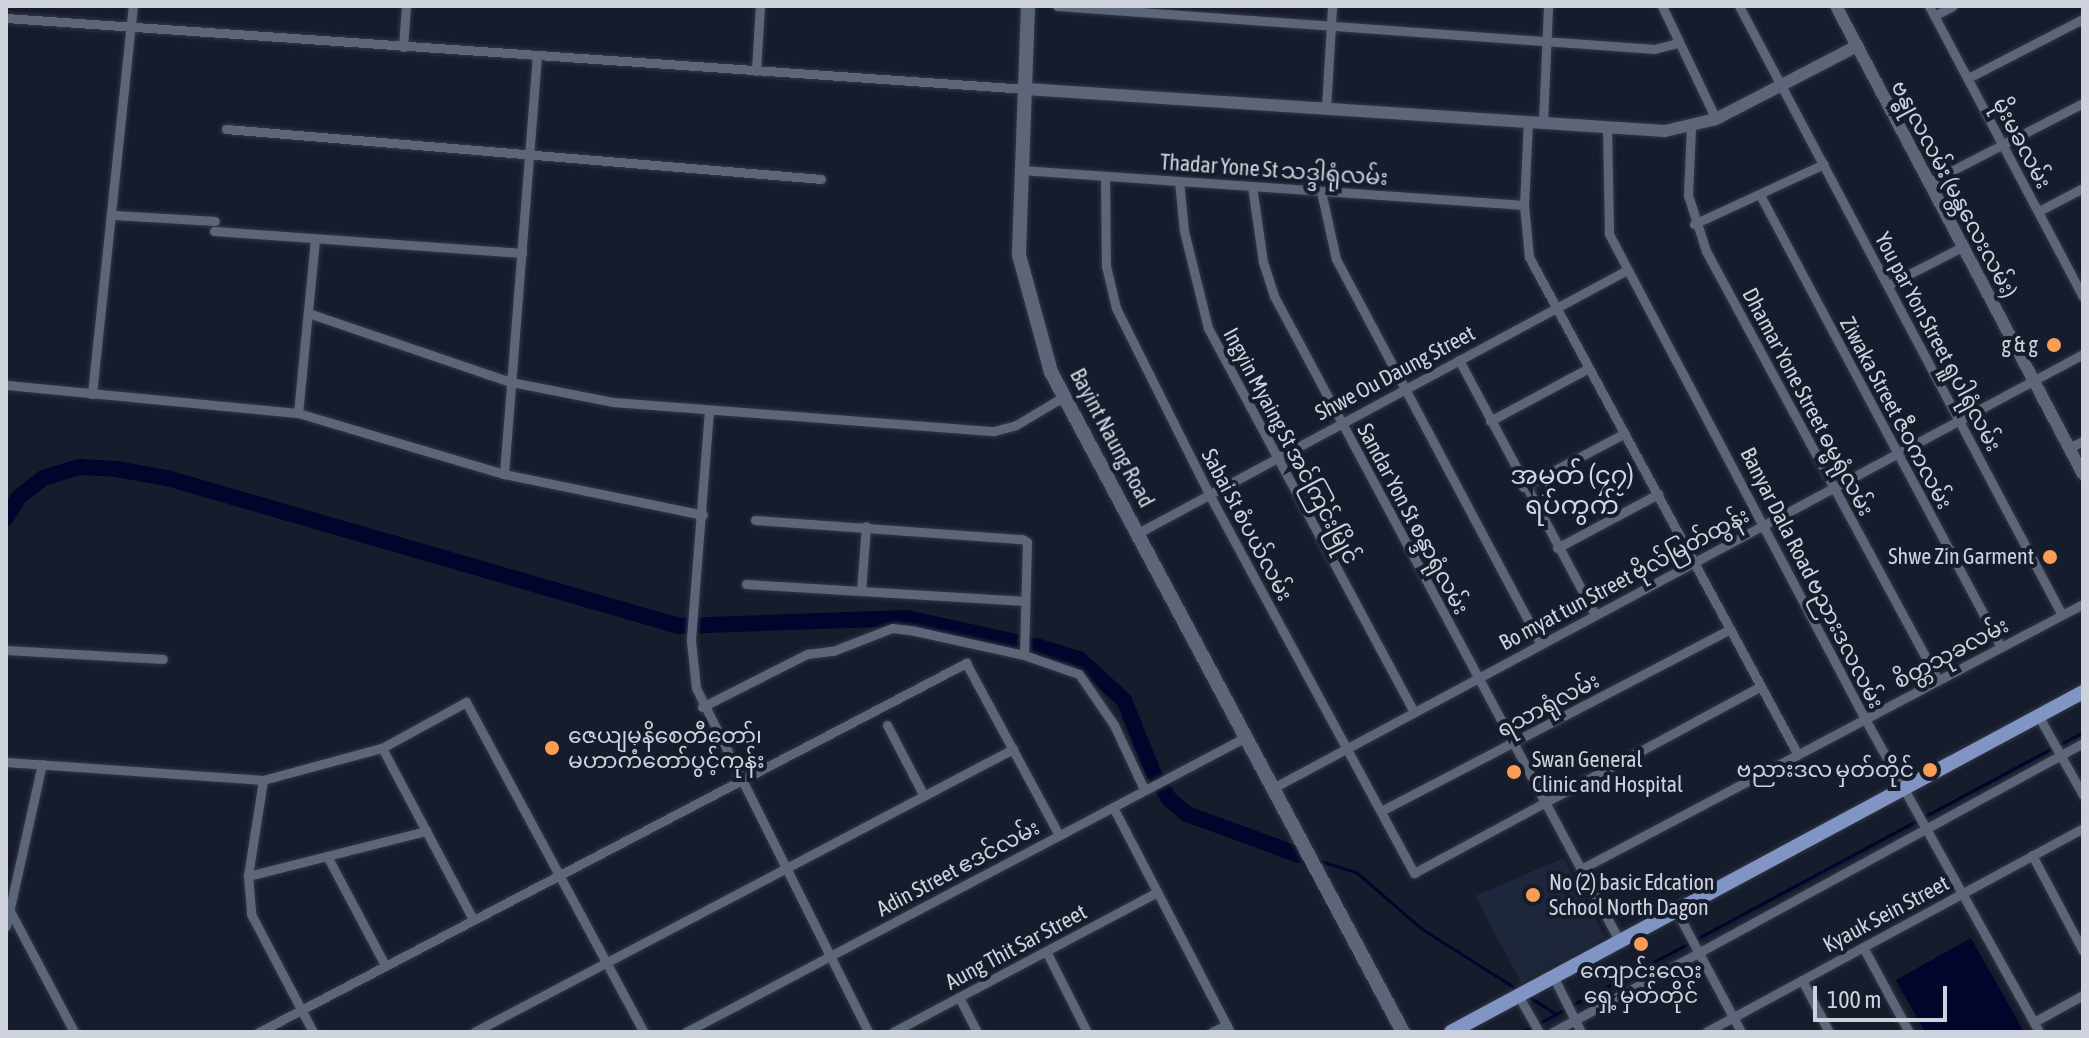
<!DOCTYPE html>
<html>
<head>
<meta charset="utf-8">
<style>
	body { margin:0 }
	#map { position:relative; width:2089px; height:1038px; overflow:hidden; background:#151c2c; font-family:"Asap Condensed","Noto Sans Myanmar",sans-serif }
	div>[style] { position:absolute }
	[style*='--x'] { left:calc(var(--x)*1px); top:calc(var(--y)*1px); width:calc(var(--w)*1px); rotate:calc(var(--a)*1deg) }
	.built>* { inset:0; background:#1e263b }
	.water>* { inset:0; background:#02052b }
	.stream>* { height:3px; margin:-1.5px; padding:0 1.5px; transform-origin:1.5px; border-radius:1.5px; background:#02052b }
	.river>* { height:16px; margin:-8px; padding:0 8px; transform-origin:8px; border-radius:8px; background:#02052b }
	.roads { filter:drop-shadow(0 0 2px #333744) drop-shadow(0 0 2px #333744) }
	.minor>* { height:9px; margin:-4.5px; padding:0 4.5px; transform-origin:4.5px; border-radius:4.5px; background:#5d6679 }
	.tertiary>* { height:12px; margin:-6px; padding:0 6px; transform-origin:6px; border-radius:6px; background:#5d6679 }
	.secondary>* { height:14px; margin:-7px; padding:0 7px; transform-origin:7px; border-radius:7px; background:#5d6679 }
	.primary>* { height:14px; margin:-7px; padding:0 7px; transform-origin:7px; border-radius:7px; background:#8195c5 }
	.dots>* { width:22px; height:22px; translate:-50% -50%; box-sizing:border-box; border:4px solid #151c2c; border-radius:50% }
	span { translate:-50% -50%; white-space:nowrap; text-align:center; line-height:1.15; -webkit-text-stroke:8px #151c2c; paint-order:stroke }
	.street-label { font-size:22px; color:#cdd2dd }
	.poi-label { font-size:22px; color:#cdd2dd }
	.right { translate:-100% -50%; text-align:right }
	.left { translate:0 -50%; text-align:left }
	.quarter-label { font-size:26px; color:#cdd7ed }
	.frame { position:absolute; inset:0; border:8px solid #cdd2dd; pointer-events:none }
	.scale { position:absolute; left:1813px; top:986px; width:134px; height:36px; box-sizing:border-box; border:4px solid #cdd2dd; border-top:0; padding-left:10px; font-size:24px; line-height:28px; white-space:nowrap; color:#cdd2dd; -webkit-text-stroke:6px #151c2c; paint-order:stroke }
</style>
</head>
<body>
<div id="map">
	<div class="built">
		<div style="clip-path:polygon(1564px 858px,1605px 937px,1521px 983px,1475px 896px)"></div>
	</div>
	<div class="water">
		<div style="clip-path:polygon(1971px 938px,2024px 1032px,1925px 1032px,1896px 980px)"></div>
	</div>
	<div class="stream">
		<div style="--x:2059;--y:745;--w:27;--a:-28"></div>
		<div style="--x:1299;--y:855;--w:118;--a:61"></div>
		<div style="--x:1318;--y:860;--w:40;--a:18"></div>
		<div style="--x:1356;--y:872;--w:87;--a:40.8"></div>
		<div style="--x:1422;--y:929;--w:114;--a:32.4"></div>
		<div style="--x:1696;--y:939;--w:404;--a:-28.2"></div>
		<div style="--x:1528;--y:996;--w:33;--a:33"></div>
		<div style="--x:1556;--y:1014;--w:11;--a:-27"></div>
		<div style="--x:1572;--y:1005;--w:132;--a:-27.9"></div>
		<div style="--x:1538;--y:1024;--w:21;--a:-29"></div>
		<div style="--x:1522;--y:1032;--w:10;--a:-29"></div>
	</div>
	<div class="river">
		<div style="--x:6;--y:518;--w:25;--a:-58"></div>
		<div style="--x:19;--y:497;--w:31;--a:-38"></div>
		<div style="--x:43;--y:478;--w:39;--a:-17"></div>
		<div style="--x:80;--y:467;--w:36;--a:3"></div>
		<div style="--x:116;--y:469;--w:52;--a:10"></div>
		<div style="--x:167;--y:478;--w:533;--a:16.12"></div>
		<div style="--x:679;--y:626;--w:228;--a:-2"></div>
		<div style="--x:907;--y:618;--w:135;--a:12.4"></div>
		<div style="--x:1039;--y:647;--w:42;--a:16.7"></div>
		<div style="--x:1079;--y:659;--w:61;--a:42.3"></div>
		<div style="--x:1124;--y:700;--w:78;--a:68.1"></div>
		<div style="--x:1153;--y:772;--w:31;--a:59"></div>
		<div style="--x:1169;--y:799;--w:23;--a:40"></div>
		<div style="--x:1187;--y:814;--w:119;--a:20.1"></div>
	</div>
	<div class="roads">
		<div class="minor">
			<div style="--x:1057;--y:6;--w:599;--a:4.12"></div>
			<div style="--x:1654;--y:49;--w:25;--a:-14"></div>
			<div style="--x:1662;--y:6;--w:125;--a:64.5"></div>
			<div style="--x:1739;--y:6;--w:689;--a:62.06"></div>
			<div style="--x:1929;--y:6;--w:329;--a:62.1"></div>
			<div style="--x:1934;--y:16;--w:21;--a:-28"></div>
			<div style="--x:6;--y:18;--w:1022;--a:3.98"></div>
			<div style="--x:403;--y:47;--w:41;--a:-85.8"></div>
			<div style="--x:756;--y:71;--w:65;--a:-86.5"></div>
			<div style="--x:1968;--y:78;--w:129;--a:-27.2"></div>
			<div style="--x:1326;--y:108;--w:102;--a:-86.6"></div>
			<div style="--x:1528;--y:121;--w:84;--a:92.7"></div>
			<div style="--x:1524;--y:205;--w:52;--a:84.5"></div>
			<div style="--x:1529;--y:257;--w:564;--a:61.62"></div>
			<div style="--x:1543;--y:122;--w:116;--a:-87.5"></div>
			<div style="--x:1607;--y:126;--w:108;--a:88.9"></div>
			<div style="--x:1609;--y:234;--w:548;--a:62.17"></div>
			<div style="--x:1865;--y:719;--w:358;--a:60.9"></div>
			<div style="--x:1691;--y:128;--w:67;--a:92.6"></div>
			<div style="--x:1688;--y:195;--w:59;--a:72.2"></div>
			<div style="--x:1706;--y:251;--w:488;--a:61.6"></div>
			<div style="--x:226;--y:129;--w:597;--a:4.8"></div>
			<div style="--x:1022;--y:170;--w:503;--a:3.99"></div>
			<div style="--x:1105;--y:176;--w:90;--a:89.4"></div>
			<div style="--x:1106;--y:266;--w:43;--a:76.6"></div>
			<div style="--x:1116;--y:308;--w:208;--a:63.4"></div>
			<div style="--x:1209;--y:494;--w:431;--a:61.6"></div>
			<div style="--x:1414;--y:873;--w:394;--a:-28.3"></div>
			<div style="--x:1179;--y:181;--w:50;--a:84.3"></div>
			<div style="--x:1184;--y:231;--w:100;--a:76.1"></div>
			<div style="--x:1208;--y:328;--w:436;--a:61.8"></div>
			<div style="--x:1928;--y:183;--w:174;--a:-27.3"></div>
			<div style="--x:1252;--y:186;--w:77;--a:81.8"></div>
			<div style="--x:1263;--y:262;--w:36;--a:72"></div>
			<div style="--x:1274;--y:296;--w:733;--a:61.83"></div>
			<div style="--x:1321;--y:191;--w:70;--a:77.6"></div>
			<div style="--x:1336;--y:259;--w:436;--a:62"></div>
			<div style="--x:1760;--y:195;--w:512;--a:61.93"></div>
			<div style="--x:2039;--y:211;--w:50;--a:-27.6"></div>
			<div style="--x:114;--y:215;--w:101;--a:3.4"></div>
			<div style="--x:1694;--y:224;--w:143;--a:-24.8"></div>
			<div style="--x:214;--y:231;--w:309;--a:4.1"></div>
			<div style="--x:1888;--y:285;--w:83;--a:-27.2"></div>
			<div style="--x:308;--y:313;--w:214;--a:18.8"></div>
			<div style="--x:511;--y:382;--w:104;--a:11.1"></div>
			<div style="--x:613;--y:402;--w:382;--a:4.4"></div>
			<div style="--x:994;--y:431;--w:23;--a:-15"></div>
			<div style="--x:1016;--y:425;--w:57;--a:-30.6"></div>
			<div style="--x:1459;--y:360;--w:289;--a:61.9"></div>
			<div style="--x:6;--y:385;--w:293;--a:5.5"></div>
			<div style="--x:298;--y:413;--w:215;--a:16.5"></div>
			<div style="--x:504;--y:474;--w:203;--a:11.6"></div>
			<div style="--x:92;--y:394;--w:390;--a:-84"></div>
			<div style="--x:709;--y:410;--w:232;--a:94.5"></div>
			<div style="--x:691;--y:641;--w:47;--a:83.9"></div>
			<div style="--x:696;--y:688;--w:385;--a:63.4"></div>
			<div style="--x:298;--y:413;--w:175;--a:-84.4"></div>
			<div style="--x:1490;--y:421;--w:112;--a:-28.2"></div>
			<div style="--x:2069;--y:448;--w:16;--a:-27"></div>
			<div style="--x:504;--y:474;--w:419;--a:-85.5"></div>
			<div style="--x:1523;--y:487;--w:115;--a:-27.9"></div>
			<div style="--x:755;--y:520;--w:268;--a:4.1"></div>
			<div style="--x:1022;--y:539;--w:6;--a:31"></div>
			<div style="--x:1027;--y:542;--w:113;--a:91.5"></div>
			<div style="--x:1138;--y:533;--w:555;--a:-28.27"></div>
			<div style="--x:1557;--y:548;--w:115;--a:-28.1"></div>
			<div style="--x:746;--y:584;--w:279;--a:3.5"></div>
			<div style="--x:861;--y:591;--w:65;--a:-85.6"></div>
			<div style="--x:6;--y:650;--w:157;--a:3.3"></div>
			<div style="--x:702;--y:707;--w:118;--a:-26.8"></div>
			<div style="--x:807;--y:654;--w:26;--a:-7"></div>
			<div style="--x:833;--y:651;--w:63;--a:-21.3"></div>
			<div style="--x:892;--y:628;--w:23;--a:7"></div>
			<div style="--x:915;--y:631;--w:112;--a:12.4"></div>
			<div style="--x:1024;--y:655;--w:58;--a:19.1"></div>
			<div style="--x:1079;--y:674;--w:62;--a:55.5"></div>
			<div style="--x:1114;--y:725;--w:71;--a:64.9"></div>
			<div style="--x:2039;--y:717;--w:90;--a:60.6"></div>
			<div style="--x:887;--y:725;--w:80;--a:62.5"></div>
			<div style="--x:382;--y:748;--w:194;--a:62"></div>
			<div style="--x:6;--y:762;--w:258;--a:4"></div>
			<div style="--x:263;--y:780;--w:123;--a:-15.1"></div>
			<div style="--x:382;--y:748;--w:96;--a:-28.7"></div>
			<div style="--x:466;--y:702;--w:375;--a:61.7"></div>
			<div style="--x:263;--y:780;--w:97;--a:98.9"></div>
			<div style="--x:248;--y:876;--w:38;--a:85"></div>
			<div style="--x:251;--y:914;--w:133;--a:62.3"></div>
			<div style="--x:1273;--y:788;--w:919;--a:-28.18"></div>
			<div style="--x:1113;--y:807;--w:254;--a:62.5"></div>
			<div style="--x:1381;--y:811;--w:394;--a:-27.5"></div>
			<div style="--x:2032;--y:855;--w:109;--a:62"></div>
			<div style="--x:327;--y:856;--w:123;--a:62"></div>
			<div style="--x:1581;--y:869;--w:568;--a:-27.83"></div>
			<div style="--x:248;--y:876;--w:184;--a:-14.2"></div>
			<div style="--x:10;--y:911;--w:137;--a:62.1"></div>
			<div style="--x:1677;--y:912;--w:136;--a:61.9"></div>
			<div style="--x:6;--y:926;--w:166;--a:-77.5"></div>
			<div style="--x:1863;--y:947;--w:97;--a:61.6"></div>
			<div style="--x:1046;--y:951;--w:91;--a:63.2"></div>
			<div style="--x:1554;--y:978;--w:60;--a:63.4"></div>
			<div style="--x:1802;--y:980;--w:59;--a:62.6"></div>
			<div style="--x:959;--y:997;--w:39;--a:63"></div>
			<div style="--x:1519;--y:997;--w:40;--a:60.3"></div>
			<div style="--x:2034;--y:1022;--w:56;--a:-28.9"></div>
			<div style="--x:259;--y:1032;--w:798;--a:-27.56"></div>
			<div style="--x:966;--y:663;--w:196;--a:61.6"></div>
			<div style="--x:474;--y:1032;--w:609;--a:-27.7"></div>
			<div style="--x:686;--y:1032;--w:633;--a:-27.78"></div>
			<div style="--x:893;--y:1032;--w:297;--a:-27.9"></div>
			<div style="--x:1212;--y:1032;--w:16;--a:-27"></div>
			<div style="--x:1553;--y:1032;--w:604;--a:-28.6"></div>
			<div style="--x:1706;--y:1032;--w:429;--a:-28.4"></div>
		</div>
		<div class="tertiary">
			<div style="--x:1836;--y:6;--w:529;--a:62.18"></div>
			<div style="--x:1026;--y:89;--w:640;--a:3.76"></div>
			<div style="--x:1665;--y:131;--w:52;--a:-13.2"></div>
			<div style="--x:1716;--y:119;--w:159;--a:-27.4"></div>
		</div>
		<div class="secondary">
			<div style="--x:1028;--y:6;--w:249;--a:92.1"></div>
			<div style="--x:1019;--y:255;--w:121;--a:74.7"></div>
			<div style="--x:1051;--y:372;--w:748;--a:61.93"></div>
		</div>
		<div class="primary">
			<div style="--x:1451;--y:1032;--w:718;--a:-28.28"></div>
		</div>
	</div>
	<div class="dots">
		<div style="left:2054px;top:345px;background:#fc9d53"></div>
		<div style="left:2050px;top:557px;background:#fc9d53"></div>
		<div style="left:552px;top:748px;background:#fc9d53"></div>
		<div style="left:1930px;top:770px;background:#fc9d53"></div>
		<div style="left:1514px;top:772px;background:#fc9d53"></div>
		<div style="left:1533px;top:895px;background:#fc9d53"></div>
		<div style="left:1641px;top:944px;background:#fc9d53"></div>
	</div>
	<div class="street-label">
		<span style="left:2022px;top:143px;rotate:62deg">မိုးမခလမ်း</span>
		<span style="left:1274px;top:170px;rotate:4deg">Thadar Yone St သဒ္ဒါရုံလမ်း</span>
		<span style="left:1954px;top:189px;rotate:62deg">ဗန္ဓုလလမ်း (မန္တလေးလမ်း)</span>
		<span style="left:1938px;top:342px;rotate:62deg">You par Yon Street ရူပါရုံလမ်း</span>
		<span style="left:1395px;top:373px;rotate:-28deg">Shwe Ou Daung Street</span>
		<span style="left:1808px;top:402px;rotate:62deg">Dhamar Yone Street ဓမ္မရုံလမ်း</span>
		<span style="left:1896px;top:413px;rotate:62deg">Ziwaka Street ဇီဝကလမ်း</span>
		<span style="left:1112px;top:438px;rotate:62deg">Bayint Naung Road</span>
		<span style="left:1291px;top:446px;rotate:62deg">Ingyin Myaing St အင်ကြင်းမြိုင်</span>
		<span style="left:1413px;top:519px;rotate:62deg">Sandar Yon St စန္ဒာရုံလမ်း</span>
		<span style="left:1247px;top:525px;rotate:62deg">Sabai St စံပယ်လမ်း</span>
		<span style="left:1812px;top:578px;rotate:63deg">Banyar Dala Road ဗညားဒလလမ်း</span>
		<span style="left:1624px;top:579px;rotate:-28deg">Bo myat tun Street ဗိုလ်မြတ်ထွန်း</span>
		<span style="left:1951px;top:653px;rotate:-28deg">စိတ္တသုခလမ်း</span>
		<span style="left:1548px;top:705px;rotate:-28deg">ရသာရုံလမ်း</span>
		<span style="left:958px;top:868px;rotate:-28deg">Adin Street ဧဒင်လမ်း</span>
		<span style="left:1886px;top:914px;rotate:-28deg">Kyauk Sein Street</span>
		<span style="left:1016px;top:947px;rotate:-28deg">Aung Thit Sar Street</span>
	</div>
	<div class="poi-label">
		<span class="right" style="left:2038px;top:345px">g &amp; g</span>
		<span class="right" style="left:2034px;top:557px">Shwe Zin Garment</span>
		<span class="left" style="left:568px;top:748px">ဇေယျမုနိစေတီတော်၊<br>မဟာကံတော်ပွင့်ကုန်း</span>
		<span class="left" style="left:1532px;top:772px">Swan General<br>Clinic and Hospital</span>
		<span class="right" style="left:1914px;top:770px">ဗညားဒလ မှတ်တိုင်</span>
		<span class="left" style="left:1549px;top:895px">No (2) basic Edcation<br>School North Dagon</span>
		<span style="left:1641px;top:983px">ကျောင်းလေး<br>ရှေ့ မှတ်တိုင်</span>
	</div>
	<div class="quarter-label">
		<span style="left:1572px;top:491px">အမှတ် (၄၇)<br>ရပ်ကွက်</span>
	</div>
	<div class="frame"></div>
	<div class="scale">100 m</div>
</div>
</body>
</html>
